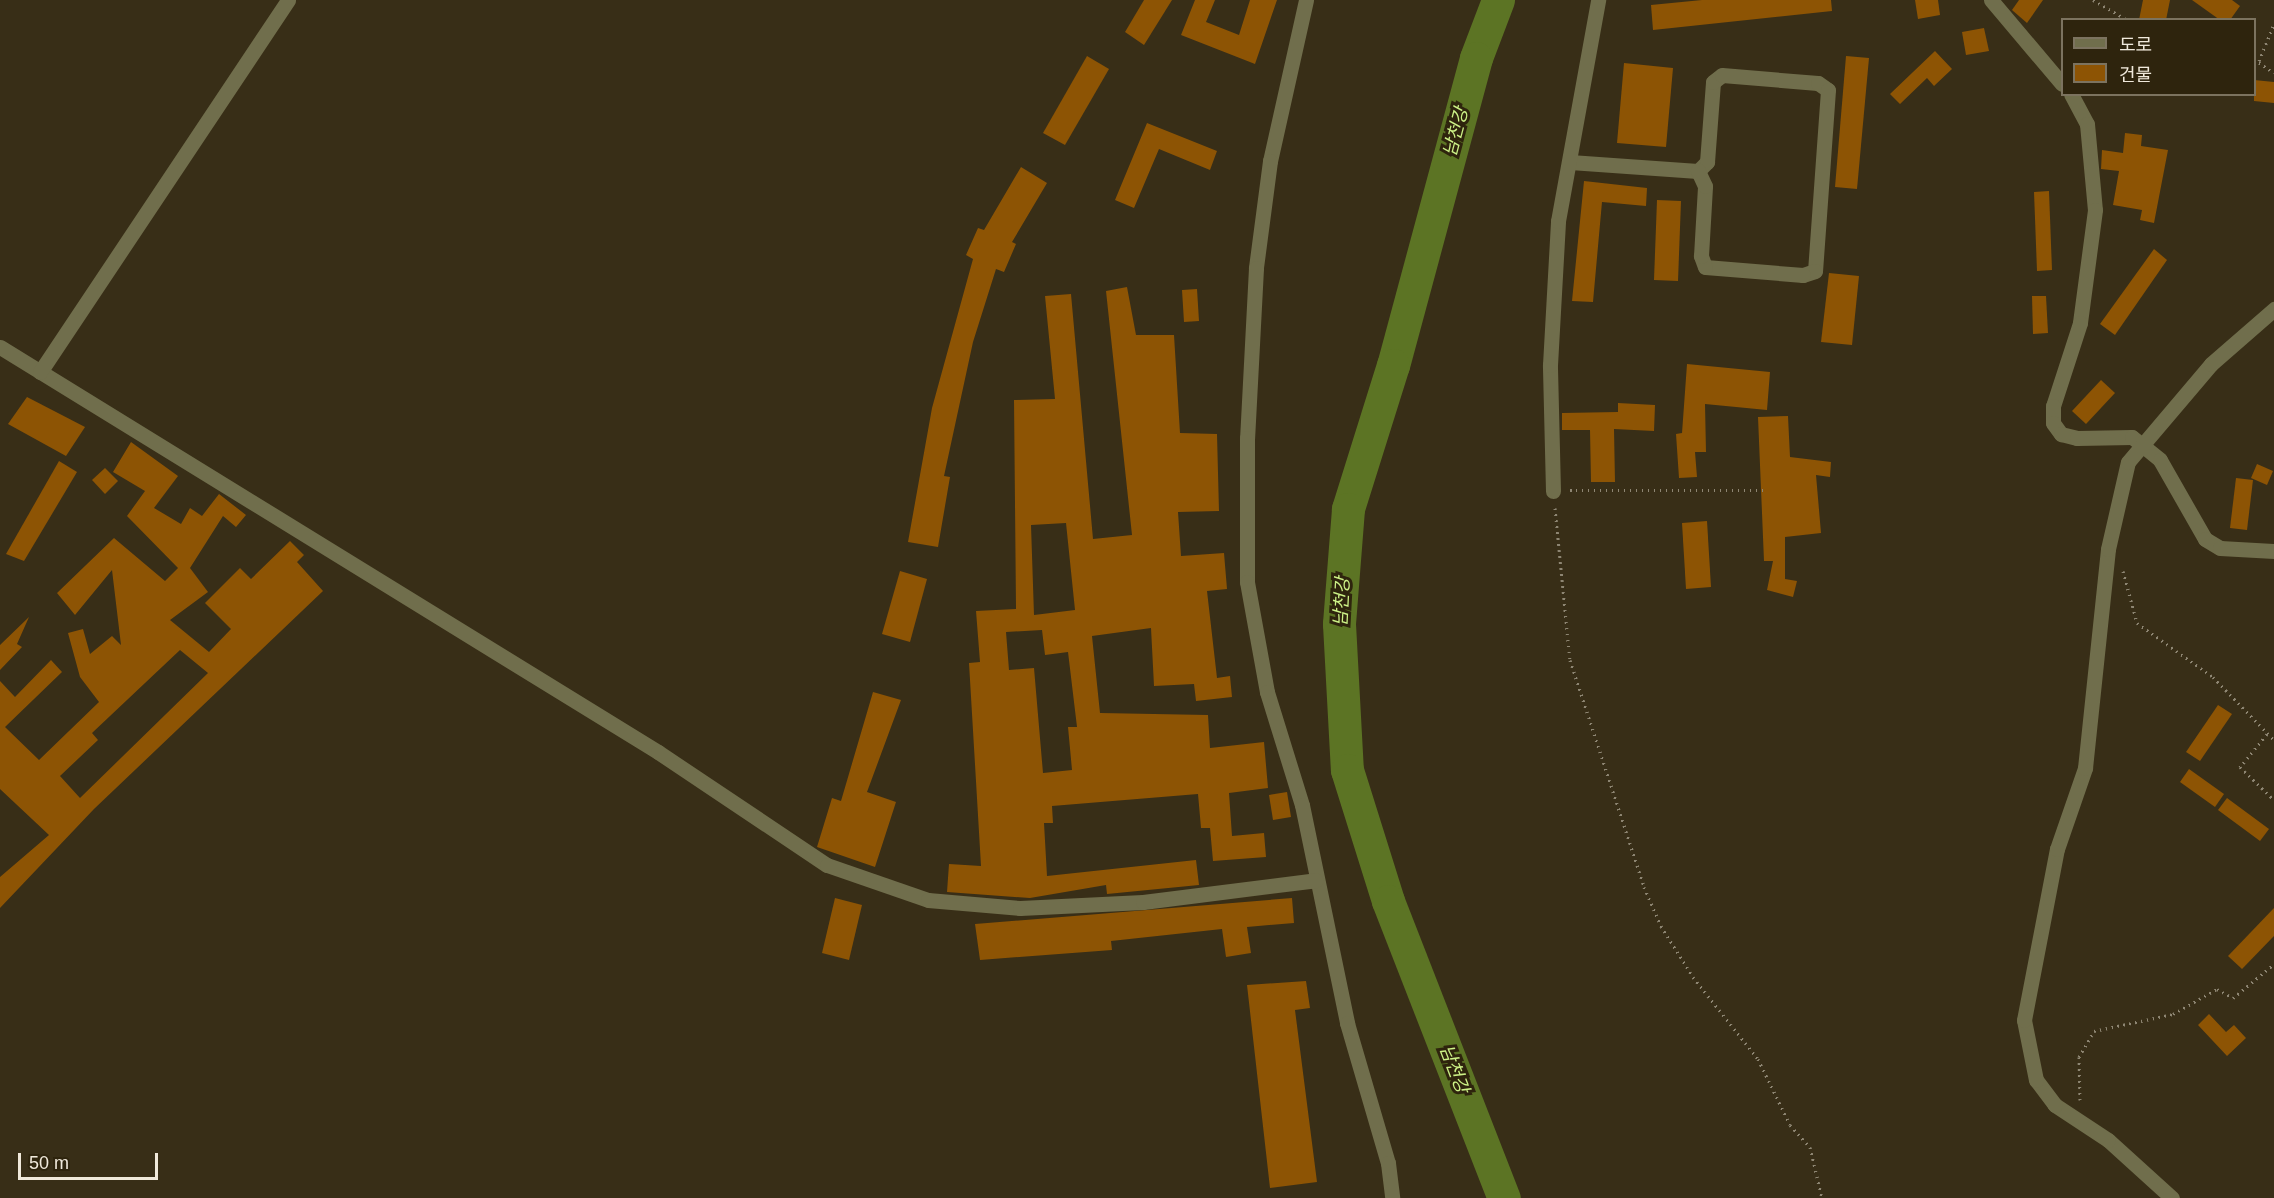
<!DOCTYPE html>
<html>
<head>
<meta charset="utf-8">
<style>
	body { margin:0 }
	#map { position:relative; width:2274px; height:1198px; overflow:hidden; background:#382e17; font-family:Helvetica,"Noto Sans KR",sans-serif }
	div>[style] { position:absolute }
	[style*='--x'] { left:calc(var(--x)*1px); top:calc(var(--y)*1px); width:calc(var(--w)*1px); rotate:calc(var(--a)*1deg) }
	.river>* { height:33px; margin:-16.5px; padding:0 16.5px; transform-origin:16.5px; border-radius:16.5px; background:#5c7424 }
	.building>* { inset:0; background:#8d5404 }
	.path>* { height:3px; margin-top:-1.5px; transform-origin:0; background:repeating-linear-gradient(90deg,#8e8673 0 1.5px,transparent 0 6px) }
	.minor>* { height:15px; margin:-7.5px; padding:0 7.5px; transform-origin:7.5px; border-radius:7.5px; background:#706e4c }
	span { translate:-50% -50%; white-space:nowrap; text-align:center; line-height:1.15; -webkit-text-stroke:6px #2e240d; paint-order:stroke }
	.water-label { font-size:18px; color:#cdf287; font-style:italic }
	.legend { position:absolute; left:2061px; top:18px; width:195px; height:78px; box-sizing:border-box; background:#2e240d; border:2px solid #7c735f; margin:0; padding:8px 10px; list-style:none; font-size:18px; color:#f0e9db }
	.legend li { display:flex; align-items:center; gap:12px; height:30px }
	.legend b { width:30px; border:2px solid #7c735f }
	.scale { position:absolute; left:18px; top:1153px; width:140px; height:27px; box-sizing:border-box; border:3px solid #f0e9db; border-top:0; padding-left:8px; font-size:18px; line-height:21px; white-space:nowrap; color:#f0e9db; -webkit-text-stroke:4px #2e240d; paint-order:stroke }
</style>
</head>
<body>
<div id="map">
	<div class="river">
		<div style="--x:1498;--y:0;--w:62;--a:110.8"></div>
		<div style="--x:1476;--y:58;--w:318;--a:105.1"></div>
		<div style="--x:1393;--y:365;--w:151;--a:107.4"></div>
		<div style="--x:1348;--y:509;--w:115;--a:94.5"></div>
		<div style="--x:1339;--y:624;--w:146;--a:86.9"></div>
		<div style="--x:1347;--y:770;--w:137;--a:72.6"></div>
		<div style="--x:1388;--y:901;--w:319;--a:68.7"></div>
	</div>
	<div class="building">
		<div style="clip-path:polygon(1144px 0,1172px 0,1144px 45px,1125px 32px)"></div>
		<div style="clip-path:polygon(1195px 0,1215px 0,1206px 22px,1239px 35px,1250px 0,1277px 0,1255px 64px,1181px 35px)"></div>
		<div style="clip-path:polygon(1702px 0,1831px 0,1832px 11px,1653px 30px,1651px 5px)"></div>
		<div style="clip-path:polygon(1915px 0,1938px 0,1940px 15px,1918px 19px)"></div>
		<div style="clip-path:polygon(2019px 0,2043px 0,2027px 23px,2012px 10px)"></div>
		<div style="clip-path:polygon(2143px 0,2170px 0,2166px 20px,2139px 20px)"></div>
		<div style="clip-path:polygon(2192px 0,2232px 0,2240px 6px,2230px 20px,2220px 20px)"></div>
		<div style="clip-path:polygon(1984px 28px,1989px 51px,1966px 55px,1962px 32px)"></div>
		<div style="clip-path:polygon(1935px 51px,1952px 69px,1934px 86px,1927px 78px,1900px 104px,1890px 94px)"></div>
		<div style="clip-path:polygon(1087px 56px,1109px 69px,1065px 145px,1043px 133px)"></div>
		<div style="clip-path:polygon(1846px 56px,1869px 58px,1857px 189px,1835px 187px)"></div>
		<div style="clip-path:polygon(1624px 63px,1673px 68px,1666px 147px,1617px 143px)"></div>
		<div style="clip-path:polygon(2254px 80px,2274px 82px,2274px 103px,2254px 101px)"></div>
		<div style="clip-path:polygon(1147px 123px,1217px 151px,1210px 170px,1159px 149px,1134px 208px,1115px 200px)"></div>
		<div style="clip-path:polygon(2125px 133px,2142px 135px,2141px 146px,2168px 150px,2154px 223px,2140px 220px,2142px 210px,2113px 205px,2119px 171px,2101px 169px,2102px 150px,2123px 153px)"></div>
		<div style="clip-path:polygon(1021px 167px,1047px 183px,1012px 242px,1016px 244px,1004px 272px,996px 269px,973px 342px,944px 476px,950px 477px,938px 547px,908px 542px,932px 408px,973px 259px,966px 255px,978px 228px,984px 230px)"></div>
		<div style="clip-path:polygon(1584px 181px,1647px 188px,1646px 206px,1602px 202px,1593px 302px,1572px 301px)"></div>
		<div style="clip-path:polygon(2049px 191px,2052px 270px,2037px 271px,2034px 192px)"></div>
		<div style="clip-path:polygon(1657px 200px,1681px 201px,1678px 281px,1654px 280px)"></div>
		<div style="clip-path:polygon(2154px 249px,2167px 260px,2115px 335px,2100px 324px)"></div>
		<div style="clip-path:polygon(1829px 273px,1859px 276px,1852px 345px,1821px 342px)"></div>
		<div style="clip-path:polygon(evenodd,1127px 287px,1136px 335px,1174px 335px,1180px 433px,1217px 434px,1219px 511px,1178px 512px,1181px 556px,1224px 553px,1227px 589px,1207px 591px,1217px 678px,1230px 676px,1232px 697px,1196px 701px,1194px 684px,1154px 686px,1151px 628px,1092px 636px,1100px 713px,1208px 715px,1210px 748px,1264px 742px,1268px 788px,1229px 793px,1232px 836px,1264px 833px,1266px 857px,1213px 861px,1210px 828px,1201px 828px,1198px 794px,1052px 806px,1053px 823px,1044px 823px,1047px 876px,1196px 860px,1199px 885px,1107px 894px,1106px 885px,1030px 898px,947px 892px,949px 864px,981px 866px,969px 663px,980px 662px,976px 611px,1016px 609px,1014px 400px,1055px 399px,1045px 296px,1071px 294px,1093px 539px,1132px 535px,1106px 291px,1127px 287px,1066px 523px,1075px 610px,1034px 615px,1031px 525px,1066px 523px,1127px 287px,1042px 630px,1045px 655px,1068px 652px,1077px 727px,1068px 727px,1072px 770px,1043px 773px,1034px 668px,1009px 670px,1006px 632px,1042px 630px)"></div>
		<div style="clip-path:polygon(1197px 289px,1199px 321px,1184px 322px,1182px 290px)"></div>
		<div style="clip-path:polygon(2032px 296px,2046px 296px,2048px 333px,2033px 334px)"></div>
		<div style="clip-path:polygon(1687px 364px,1770px 372px,1767px 410px,1705px 404px,1706px 452px,1695px 452px,1697px 477px,1679px 478px,1676px 434px,1682px 433px)"></div>
		<div style="clip-path:polygon(2101px 380px,2115px 393px,2086px 424px,2072px 411px)"></div>
		<div style="clip-path:polygon(27px 397px,85px 427px,66px 456px,8px 424px)"></div>
		<div style="clip-path:polygon(1618px 403px,1655px 405px,1654px 431px,1614px 429px,1615px 482px,1591px 482px,1590px 430px,1562px 430px,1562px 413px,1618px 412px)"></div>
		<div style="clip-path:polygon(1788px 416px,1790px 457px,1831px 462px,1830px 477px,1816px 475px,1821px 533px,1785px 537px,1785px 579px,1797px 581px,1793px 597px,1767px 590px,1773px 561px,1764px 561px,1758px 417px)"></div>
		<div style="clip-path:polygon(evenodd,131px 442px,178px 476px,154px 508px,181px 524px,190px 508px,202px 516px,219px 494px,246px 515px,236px 527px,223px 516px,190px 568px,208px 592px,170px 620px,209px 652px,231px 629px,205px 603px,240px 568px,251px 579px,290px 541px,304px 555px,297px 562px,323px 591px,94px 809px,0 908px,0 877px,49px 835px,0 789px,0 681px,15px 697px,51px 660px,62px 672px,5px 727px,39px 760px,99px 702px,80px 677px,68px 633px,83px 629px,90px 654px,112px 636px,121px 645px,112px 570px,75px 615px,57px 593px,114px 538px,165px 581px,178px 568px,127px 516px,145px 491px,113px 472px,131px 442px,180px 650px,208px 673px,80px 798px,60px 776px,98px 740px,92px 733px,180px 650px)"></div>
		<div style="clip-path:polygon(59px 461px,77px 472px,24px 561px,6px 554px)"></div>
		<div style="clip-path:polygon(2257px 464px,2273px 471px,2267px 485px,2251px 478px)"></div>
		<div style="clip-path:polygon(105px 468px,118px 481px,105px 494px,92px 480px)"></div>
		<div style="clip-path:polygon(2236px 478px,2253px 480px,2247px 530px,2230px 528px)"></div>
		<div style="clip-path:polygon(1707px 521px,1711px 587px,1686px 589px,1682px 523px)"></div>
		<div style="clip-path:polygon(900px 571px,927px 579px,910px 642px,882px 634px)"></div>
		<div style="clip-path:polygon(29px 617px,17px 644px,22px 647px,0 670px,0 645px)"></div>
		<div style="clip-path:polygon(873px 692px,901px 700px,867px 792px,896px 802px,875px 867px,817px 847px,832px 798px,841px 801px)"></div>
		<div style="clip-path:polygon(2218px 705px,2232px 714px,2200px 761px,2186px 752px)"></div>
		<div style="clip-path:polygon(2189px 769px,2224px 794px,2215px 807px,2180px 782px)"></div>
		<div style="clip-path:polygon(1287px 792px,1291px 817px,1273px 820px,1269px 795px)"></div>
		<div style="clip-path:polygon(2227px 798px,2269px 829px,2260px 841px,2218px 810px)"></div>
		<div style="clip-path:polygon(835px 898px,862px 905px,849px 960px,822px 953px)"></div>
		<div style="clip-path:polygon(1292px 898px,1294px 923px,1247px 927px,1251px 953px,1226px 957px,1222px 929px,1111px 941px,1112px 950px,980px 960px,975px 924px)"></div>
		<div style="clip-path:polygon(2274px 908px,2274px 936px,2242px 969px,2228px 956px)"></div>
		<div style="clip-path:polygon(1306px 981px,1310px 1008px,1295px 1010px,1317px 1182px,1270px 1188px,1247px 985px)"></div>
		<div style="clip-path:polygon(2209px 1014px,2226px 1032px,2234px 1025px,2246px 1038px,2227px 1056px,2198px 1025px)"></div>
	</div>
	<div class="path">
		<div style="--x:2093;--y:0;--w:39;--a:30"></div>
		<div style="--x:2254;--y:59;--w:24;--a:35"></div>
		<div style="--x:2259;--y:61;--w:40;--a:-68"></div>
		<div style="--x:1570;--y:490;--w:193;--a:0"></div>
		<div style="--x:1555;--y:508;--w:153;--a:84.4"></div>
		<div style="--x:1570;--y:660;--w:239;--a:71.9"></div>
		<div style="--x:1644;--y:887;--w:43;--a:66.4"></div>
		<div style="--x:1661;--y:926;--w:60;--a:57.9"></div>
		<div style="--x:1693;--y:977;--w:105;--a:51.6"></div>
		<div style="--x:1758;--y:1059;--w:73;--a:64.1"></div>
		<div style="--x:1790;--y:1125;--w:30;--a:48"></div>
		<div style="--x:1810;--y:1147;--w:52;--a:76.8"></div>
		<div style="--x:2123;--y:571;--w:54;--a:74.9"></div>
		<div style="--x:2137;--y:623;--w:93;--a:35.4"></div>
		<div style="--x:2213;--y:677;--w:88;--a:45.9"></div>
		<div style="--x:2267;--y:734;--w:43;--a:129.3"></div>
		<div style="--x:2240;--y:767;--w:47;--a:44.1"></div>
		<div style="--x:2080;--y:1100;--w:43;--a:-91.3"></div>
		<div style="--x:2079;--y:1057;--w:30;--a:-60"></div>
		<div style="--x:2094;--y:1031;--w:81;--a:-12.1"></div>
		<div style="--x:2173;--y:1014;--w:51;--a:-29.6"></div>
		<div style="--x:2217;--y:989;--w:18;--a:29"></div>
		<div style="--x:2233;--y:998;--w:53;--a:-39.7"></div>
	</div>
	<div class="minor">
		<div style="--x:1306;--y:0;--w:165;--a:102.6"></div>
		<div style="--x:1270;--y:161;--w:108;--a:97.5"></div>
		<div style="--x:1256;--y:268;--w:170;--a:93"></div>
		<div style="--x:1247;--y:438;--w:144;--a:90"></div>
		<div style="--x:1247;--y:582;--w:112;--a:79.7"></div>
		<div style="--x:1267;--y:692;--w:118;--a:72.8"></div>
		<div style="--x:1302;--y:805;--w:223;--a:78.3"></div>
		<div style="--x:1347;--y:1023;--w:146;--a:73.7"></div>
		<div style="--x:1388;--y:1163;--w:35;--a:83"></div>
		<div style="--x:1991;--y:0;--w:110;--a:49.8"></div>
		<div style="--x:2071;--y:94;--w:34;--a:62"></div>
		<div style="--x:2087;--y:124;--w:86;--a:84.7"></div>
		<div style="--x:2095;--y:210;--w:114;--a:97.6"></div>
		<div style="--x:2080;--y:323;--w:87;--a:108"></div>
		<div style="--x:2053;--y:406;--w:17;--a:90"></div>
		<div style="--x:2053;--y:423;--w:14;--a:54"></div>
		<div style="--x:2061;--y:434;--w:16;--a:14"></div>
		<div style="--x:2077;--y:438;--w:55;--a:-1"></div>
		<div style="--x:2132;--y:437;--w:36;--a:39"></div>
		<div style="--x:2160;--y:460;--w:91;--a:60.3"></div>
		<div style="--x:2205;--y:539;--w:17;--a:31"></div>
		<div style="--x:2220;--y:548;--w:54;--a:3.2"></div>
		<div style="--x:1570;--y:162;--w:128;--a:4"></div>
		<div style="--x:1698;--y:171;--w:13;--a:-45"></div>
		<div style="--x:1707;--y:162;--w:80;--a:-85.7"></div>
		<div style="--x:1713;--y:82;--w:11;--a:-38"></div>
		<div style="--x:1722;--y:75;--w:96;--a:4.8"></div>
		<div style="--x:1818;--y:83;--w:12;--a:35"></div>
		<div style="--x:1828;--y:90;--w:181;--a:94.1"></div>
		<div style="--x:1815;--y:271;--w:13;--a:162"></div>
		<div style="--x:1803;--y:275;--w:98;--a:-175.3"></div>
		<div style="--x:1705;--y:267;--w:12;--a:-110"></div>
		<div style="--x:1701;--y:256;--w:70;--a:-86.7"></div>
		<div style="--x:1705;--y:186;--w:17;--a:-115"></div>
		<div style="--x:0;--y:347;--w:773;--a:31.61"></div>
		<div style="--x:658;--y:752;--w:203;--a:33.8"></div>
		<div style="--x:827;--y:865;--w:107;--a:19.1"></div>
		<div style="--x:928;--y:900;--w:92;--a:5"></div>
		<div style="--x:1020;--y:908;--w:123;--a:-2.8"></div>
		<div style="--x:1143;--y:902;--w:174;--a:-7.2"></div>
		<div style="--x:40;--y:372;--w:447;--a:-56.3"></div>
		<div style="--x:1553;--y:491;--w:126;--a:-91.4"></div>
		<div style="--x:1550;--y:365;--w:144;--a:-86.8"></div>
		<div style="--x:1558;--y:221;--w:225;--a:-79.7"></div>
		<div style="--x:2172;--y:1198;--w:86;--a:-137.8"></div>
		<div style="--x:2108;--y:1140;--w:64;--a:-146.6"></div>
		<div style="--x:2055;--y:1105;--w:31;--a:-127"></div>
		<div style="--x:2036;--y:1080;--w:61;--a:-101.3"></div>
		<div style="--x:2024;--y:1020;--w:174;--a:-79.1"></div>
		<div style="--x:2057;--y:849;--w:86;--a:-70.9"></div>
		<div style="--x:2085;--y:768;--w:220;--a:-84"></div>
		<div style="--x:2108;--y:549;--w:89;--a:-77.1"></div>
		<div style="--x:2128;--y:462;--w:128;--a:-49.7"></div>
		<div style="--x:2211;--y:364;--w:84;--a:-41.1"></div>
	</div>
	<div class="water-label">
		<span style="left:1456px;top:132px;rotate:-75deg">남천강</span>
		<span style="left:1342px;top:602px;rotate:-87deg">남천강</span>
		<span style="left:1454px;top:1069px;rotate:69deg">남천강</span>
	</div>
	<ul class="legend">
	<li><b style="height:8px;background:#706e4c"></b>도로</li>
	<li><b style="height:16px;background:#8d5404"></b>건물</li>
	</ul>
	<div class="scale">50 m</div>
</div>
</body>
</html>
